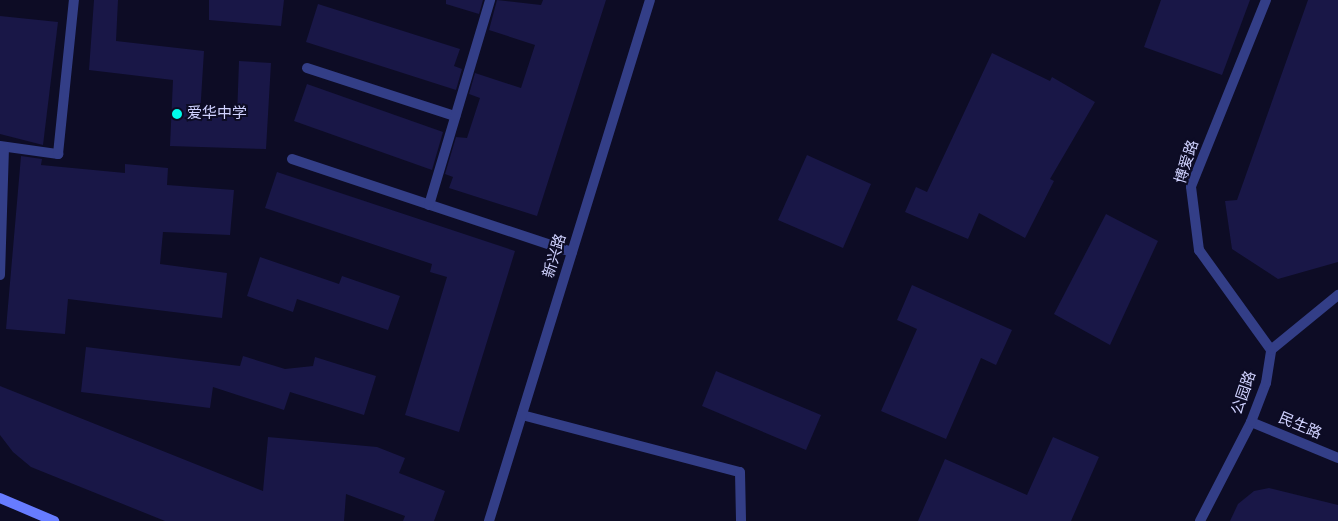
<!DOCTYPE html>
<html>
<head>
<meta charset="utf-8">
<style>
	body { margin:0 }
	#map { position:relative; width:1338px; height:521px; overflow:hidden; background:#0d0c25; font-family:"Alegreya Sans","Noto Sans SC",sans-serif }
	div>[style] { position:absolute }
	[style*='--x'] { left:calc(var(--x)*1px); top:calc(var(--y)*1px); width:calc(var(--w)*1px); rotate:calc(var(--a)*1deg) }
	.building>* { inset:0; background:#191747 }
	.service>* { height:10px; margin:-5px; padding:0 5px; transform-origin:5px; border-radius:5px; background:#333e87 }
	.minor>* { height:10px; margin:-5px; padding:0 5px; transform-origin:5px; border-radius:5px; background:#333e87 }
	.secondary>* { height:10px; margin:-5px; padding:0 5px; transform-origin:5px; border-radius:5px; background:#677cff }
	.dots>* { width:14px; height:14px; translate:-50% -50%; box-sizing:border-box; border:2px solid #0d0c25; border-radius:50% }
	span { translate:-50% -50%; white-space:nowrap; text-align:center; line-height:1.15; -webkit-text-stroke:4px #0d0c25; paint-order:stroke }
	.poi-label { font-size:15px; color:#d0d2ff }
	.left { translate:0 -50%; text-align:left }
	.street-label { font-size:15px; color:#d0d2ff }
</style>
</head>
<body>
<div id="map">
	<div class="building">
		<div style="clip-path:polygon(94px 0,118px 0,116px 41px,204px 51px,200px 115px,237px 117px,239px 61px,271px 63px,266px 149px,170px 146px,173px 80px,89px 70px)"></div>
		<div style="clip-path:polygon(209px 0,284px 0,281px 26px,209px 20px)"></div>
		<div style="clip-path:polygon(446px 0,483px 0,479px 14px,446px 4px)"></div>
		<div style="clip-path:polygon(497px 0,541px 5px,543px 0,606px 0,537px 216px,449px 188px,453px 177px,445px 174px,456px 137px,467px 138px,480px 98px,469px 94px,475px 73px,521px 88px,535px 45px,489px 30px)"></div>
		<div style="clip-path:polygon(1161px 0,1250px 0,1222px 75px,1144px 47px)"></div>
		<div style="clip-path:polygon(1308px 0,1338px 0,1338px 262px,1278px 279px,1232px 249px,1225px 201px,1237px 200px)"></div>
		<div style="clip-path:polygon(318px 4px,460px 49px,454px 66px,462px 69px,456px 90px,306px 42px)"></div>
		<div style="clip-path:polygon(0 16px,58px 22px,43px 145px,0 134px)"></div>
		<div style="clip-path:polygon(992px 53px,1050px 81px,1052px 77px,1095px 102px,1050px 179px,1054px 181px,1025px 238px,979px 213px,968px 239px,905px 212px,916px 187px,927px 192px)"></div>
		<div style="clip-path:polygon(307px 84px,443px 132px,432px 170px,294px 121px)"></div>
		<div style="clip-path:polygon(807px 155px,871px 184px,843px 248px,778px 220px)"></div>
		<div style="clip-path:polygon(21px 156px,42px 159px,41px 165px,125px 173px,125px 164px,168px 168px,167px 185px,234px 190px,230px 235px,163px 232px,160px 264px,227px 273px,222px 318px,68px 299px,65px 334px,6px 329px)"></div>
		<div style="clip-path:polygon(277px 172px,515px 251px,459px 432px,405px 415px,447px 277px,430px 272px,432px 264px,265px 208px)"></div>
		<div style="clip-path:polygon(1106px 214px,1158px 241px,1110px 345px,1054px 314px)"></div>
		<div style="clip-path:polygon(260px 257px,339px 284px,342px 276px,400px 296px,388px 330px,297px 299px,293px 312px,247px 296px)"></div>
		<div style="clip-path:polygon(912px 285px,1012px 330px,996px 365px,981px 358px,946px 439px,881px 411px,917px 329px,897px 320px)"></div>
		<div style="clip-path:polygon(86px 347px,240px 366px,243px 356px,285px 369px,313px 366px,315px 357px,376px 376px,364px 415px,290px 392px,284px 410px,213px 387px,210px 408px,81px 392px)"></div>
		<div style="clip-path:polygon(716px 371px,821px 415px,806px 450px,702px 406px)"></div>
		<div style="clip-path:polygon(0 386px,263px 491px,268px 437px,377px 447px,405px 458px,399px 473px,445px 491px,434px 521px,403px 521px,405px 516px,346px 494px,344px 521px,165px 521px,31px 467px,13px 452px,0 435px)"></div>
		<div style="clip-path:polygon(1053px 437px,1099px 457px,1071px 521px,918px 521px,945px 459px,1027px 495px)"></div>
		<div style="clip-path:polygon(1269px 488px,1338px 505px,1338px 521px,1230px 521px,1238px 504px,1254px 491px)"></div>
	</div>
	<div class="service">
		<div style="--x:307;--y:68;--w:156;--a:18"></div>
		<div style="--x:0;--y:146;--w:59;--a:7.9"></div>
		<div style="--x:58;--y:154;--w:155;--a:-84.1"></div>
		<div style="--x:292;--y:159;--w:295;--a:18.4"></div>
		<div style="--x:429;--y:205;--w:214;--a:-73.4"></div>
		<div style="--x:522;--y:415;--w:225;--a:14.7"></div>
		<div style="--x:740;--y:472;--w:49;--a:88.8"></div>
	</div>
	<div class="minor">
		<div style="--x:1266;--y:0;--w:201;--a:111.9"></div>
		<div style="--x:1191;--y:187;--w:64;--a:82.8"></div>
		<div style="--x:1199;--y:250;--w:123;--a:54.2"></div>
		<div style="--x:0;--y:275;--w:128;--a:-88.2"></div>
		<div style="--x:1251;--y:422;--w:94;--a:22.5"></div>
		<div style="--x:489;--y:521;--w:545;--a:-72.83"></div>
		<div style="--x:1200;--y:521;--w:111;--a:-62.7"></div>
		<div style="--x:1251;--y:422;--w:42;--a:-69"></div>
		<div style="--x:1266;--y:383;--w:33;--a:-81"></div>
		<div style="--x:1271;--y:350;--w:87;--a:-39.4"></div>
	</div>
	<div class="secondary">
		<div style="--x:0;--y:498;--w:59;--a:23.1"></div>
	</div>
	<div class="dots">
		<div style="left:177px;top:114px;background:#00fbeb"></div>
	</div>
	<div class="poi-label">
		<span class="left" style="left:187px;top:114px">爱华中学</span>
	</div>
	<div class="street-label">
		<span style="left:1187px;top:162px;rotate:-72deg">博爱路</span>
		<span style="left:555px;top:256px;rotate:-73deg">新兴路</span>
		<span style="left:1244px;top:393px;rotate:-71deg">公园路</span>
		<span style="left:1300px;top:426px;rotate:23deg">民生路</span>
	</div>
</div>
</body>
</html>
